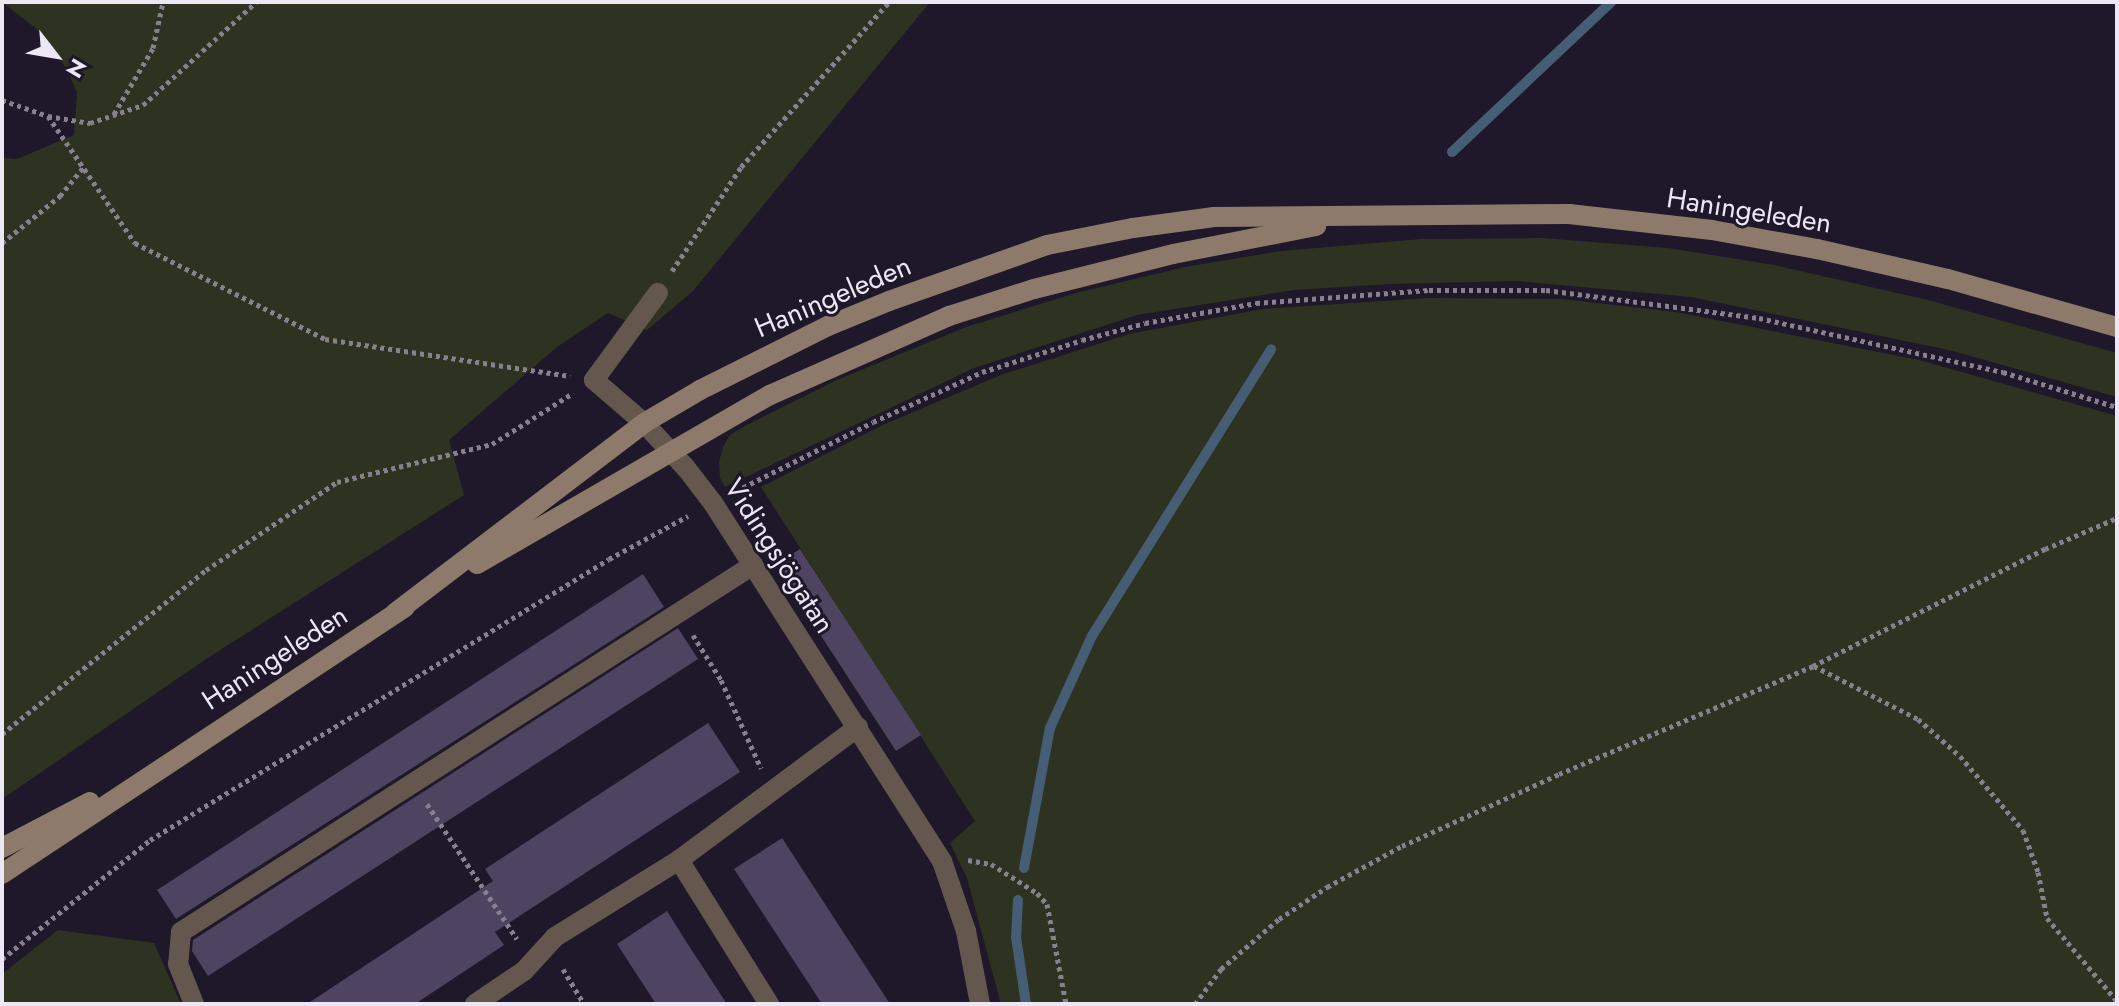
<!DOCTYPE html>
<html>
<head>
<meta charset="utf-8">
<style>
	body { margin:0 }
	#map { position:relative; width:2119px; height:1006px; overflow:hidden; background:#1f182a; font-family:Jost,sans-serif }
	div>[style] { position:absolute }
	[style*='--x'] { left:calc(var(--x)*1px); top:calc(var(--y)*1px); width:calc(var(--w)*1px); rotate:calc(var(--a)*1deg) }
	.green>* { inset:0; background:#2e3321 }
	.stream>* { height:10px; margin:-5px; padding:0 5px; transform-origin:5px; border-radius:5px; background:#455d75 }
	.building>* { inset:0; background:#4e4360 }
	.path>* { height:5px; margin-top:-2.5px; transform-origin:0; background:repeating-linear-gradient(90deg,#86808f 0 4px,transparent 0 8px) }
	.lane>* { height:20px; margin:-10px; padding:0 10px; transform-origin:10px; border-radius:10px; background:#64584e }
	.street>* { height:20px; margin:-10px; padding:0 10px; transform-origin:10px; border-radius:10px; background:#64584e }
	.secondary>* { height:20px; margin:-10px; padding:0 10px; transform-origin:10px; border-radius:10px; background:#8d7a6a }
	span { translate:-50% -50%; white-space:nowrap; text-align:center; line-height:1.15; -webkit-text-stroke:6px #1f182a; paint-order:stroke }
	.street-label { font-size:28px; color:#ece7f4 }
	.frame { position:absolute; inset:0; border:4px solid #ece7f4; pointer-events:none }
	.north { position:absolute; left:16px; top:16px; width:80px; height:80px; -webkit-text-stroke:6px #1f182a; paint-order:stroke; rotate:121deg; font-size:22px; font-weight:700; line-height:32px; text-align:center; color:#ece7f4 }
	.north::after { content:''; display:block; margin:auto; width:28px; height:36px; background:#ece7f4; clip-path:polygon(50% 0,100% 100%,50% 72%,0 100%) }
</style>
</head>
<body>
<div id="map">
	<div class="green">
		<div style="clip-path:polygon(2px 2px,930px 2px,693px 291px,647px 330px,608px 313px,557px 347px,449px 440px,464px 495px,206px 659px,2px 799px,2px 158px,17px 159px,74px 135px,77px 93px,67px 69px,38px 30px)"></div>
		<div style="clip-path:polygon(1542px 238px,1668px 248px,1774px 265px,1928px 300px,2117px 353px,2117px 397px,1949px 350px,1691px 297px,1517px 281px,1390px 284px,1294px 290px,1137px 315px,974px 368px,725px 487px,720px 478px,719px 462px,723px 447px,730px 435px,747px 425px,837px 380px,966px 327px,1076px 293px,1185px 267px,1281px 251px,1422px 239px)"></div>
		<div style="clip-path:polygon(1428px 298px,1561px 299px,1676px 312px,1919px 360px,2117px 416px,2117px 1004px,1001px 1004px,967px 878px,950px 843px,975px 821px,761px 487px,885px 424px,1001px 375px,1129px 334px,1263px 309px)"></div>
		<div style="clip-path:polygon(58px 930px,154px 943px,181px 1004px,2px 1004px,2px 974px)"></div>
	</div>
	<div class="stream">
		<div style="--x:1452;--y:152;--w:219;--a:-43.3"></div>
		<div style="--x:1024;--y:868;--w:142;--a:-79.5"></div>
		<div style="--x:1050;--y:728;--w:101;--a:-65.5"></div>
		<div style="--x:1092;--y:636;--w:338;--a:-58"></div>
		<div style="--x:1018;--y:900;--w:37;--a:93"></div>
		<div style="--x:1016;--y:937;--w:68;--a:81.5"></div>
	</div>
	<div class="building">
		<div style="clip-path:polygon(800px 549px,921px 735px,896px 751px,775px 565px)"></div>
		<div style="clip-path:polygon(643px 574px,664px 607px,176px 919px,157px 890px)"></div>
		<div style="clip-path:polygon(678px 628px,698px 659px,208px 976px,192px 951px,193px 940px)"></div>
		<div style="clip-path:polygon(708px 723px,740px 772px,495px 932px,504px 945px,415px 1004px,307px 1004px,493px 881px,485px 869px)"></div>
		<div style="clip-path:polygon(782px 838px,890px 1004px,822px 1004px,734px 869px)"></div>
		<div style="clip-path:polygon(667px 911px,689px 946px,727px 1004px,656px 1004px,617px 944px)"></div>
	</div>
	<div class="path">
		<div style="--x:2;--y:100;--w:49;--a:19.2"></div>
		<div style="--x:48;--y:116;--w:43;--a:9.5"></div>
		<div style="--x:90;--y:123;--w:56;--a:-18.8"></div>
		<div style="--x:143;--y:105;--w:153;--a:-42.3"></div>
		<div style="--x:114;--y:114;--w:77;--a:-59.4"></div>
		<div style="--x:153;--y:48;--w:47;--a:-77.7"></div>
		<div style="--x:48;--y:116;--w:154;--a:55.6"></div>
		<div style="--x:135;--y:243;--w:213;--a:26.8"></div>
		<div style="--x:325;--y:339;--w:248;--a:8.6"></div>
		<div style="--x:2;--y:243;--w:75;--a:-39"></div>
		<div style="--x:60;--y:196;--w:38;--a:-51"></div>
		<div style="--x:672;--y:271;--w:125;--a:-56.4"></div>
		<div style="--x:741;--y:167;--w:222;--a:-48.1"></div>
		<div style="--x:736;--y:491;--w:153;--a:-26.7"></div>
		<div style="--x:873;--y:422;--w:120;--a:-24.6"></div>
		<div style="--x:982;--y:372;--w:105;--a:-17.7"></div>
		<div style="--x:1082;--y:340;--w:65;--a:-15.1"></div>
		<div style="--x:1145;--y:323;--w:113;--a:-10.2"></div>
		<div style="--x:1256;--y:303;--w:173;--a:-4.3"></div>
		<div style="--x:1429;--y:290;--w:117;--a:0"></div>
		<div style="--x:1546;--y:290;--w:215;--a:7.5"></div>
		<div style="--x:1759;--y:318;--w:250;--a:12.5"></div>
		<div style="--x:2003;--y:372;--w:119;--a:17.1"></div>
		<div style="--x:693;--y:635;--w:53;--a:58.1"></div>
		<div style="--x:721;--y:680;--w:97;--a:65.6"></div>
		<div style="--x:1814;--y:666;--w:117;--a:27"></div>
		<div style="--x:1918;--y:719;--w:56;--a:41.4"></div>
		<div style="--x:1960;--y:756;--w:97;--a:49.6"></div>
		<div style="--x:2023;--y:830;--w:45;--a:70.3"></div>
		<div style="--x:2038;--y:872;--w:47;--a:78.9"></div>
		<div style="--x:2047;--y:918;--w:109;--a:49.9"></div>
		<div style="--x:2;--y:734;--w:262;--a:-38.8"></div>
		<div style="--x:206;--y:570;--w:158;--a:-33.9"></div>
		<div style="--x:337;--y:482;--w:160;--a:-13.8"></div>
		<div style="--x:492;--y:444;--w:96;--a:-32.2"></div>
		<div style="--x:427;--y:804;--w:162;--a:56.3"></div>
		<div style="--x:968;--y:860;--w:23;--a:10"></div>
		<div style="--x:991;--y:864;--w:54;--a:32.2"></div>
		<div style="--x:1037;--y:893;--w:15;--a:48"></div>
		<div style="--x:1047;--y:904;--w:102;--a:79.2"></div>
		<div style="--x:2;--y:959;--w:190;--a:-38.8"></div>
		<div style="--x:150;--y:840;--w:538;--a:-31.47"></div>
		<div style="--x:609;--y:559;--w:90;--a:-28.6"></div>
		<div style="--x:563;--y:969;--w:41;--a:59"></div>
		<div style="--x:1195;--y:1004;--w:44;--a:-53.4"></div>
		<div style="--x:1221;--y:969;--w:77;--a:-40.8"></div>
		<div style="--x:1279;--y:919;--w:58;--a:-33.7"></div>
		<div style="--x:1327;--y:887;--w:85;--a:-28.7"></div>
		<div style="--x:1402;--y:846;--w:173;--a:-24.6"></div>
		<div style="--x:1559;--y:774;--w:276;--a:-23"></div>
		<div style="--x:1813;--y:666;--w:260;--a:-26.8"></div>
		<div style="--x:2045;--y:549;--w:78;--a:-23.3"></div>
	</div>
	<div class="lane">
		<div style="--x:644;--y:423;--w:66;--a:-139.3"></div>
		<div style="--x:594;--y:380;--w:108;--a:-53.7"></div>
		<div style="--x:181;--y:932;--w:680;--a:-32.68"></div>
	</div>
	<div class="street">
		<div style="--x:644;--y:423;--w:62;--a:47"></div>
		<div style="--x:686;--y:468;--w:44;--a:52.4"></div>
		<div style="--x:713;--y:503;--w:425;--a:57.4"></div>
		<div style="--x:942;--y:861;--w:74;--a:71.1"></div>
		<div style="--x:966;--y:931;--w:74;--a:79.1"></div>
		<div style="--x:679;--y:860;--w:170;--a:58"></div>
		<div style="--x:181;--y:932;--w:32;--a:95"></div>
		<div style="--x:178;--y:964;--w:43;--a:68.2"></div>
		<div style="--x:475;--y:1004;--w:59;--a:-34"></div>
		<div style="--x:524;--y:971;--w:46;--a:-47.6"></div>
		<div style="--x:555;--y:937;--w:146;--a:-31.8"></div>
		<div style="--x:679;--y:860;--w:223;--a:-36.6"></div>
	</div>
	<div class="secondary">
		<div style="--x:477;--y:564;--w:338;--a:-30"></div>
		<div style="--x:770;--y:395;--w:196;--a:-23.8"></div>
		<div style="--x:949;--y:316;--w:89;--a:-17.6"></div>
		<div style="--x:1034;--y:289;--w:143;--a:-14.1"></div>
		<div style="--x:1173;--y:254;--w:146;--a:-11.1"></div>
		<div style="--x:395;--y:613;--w:313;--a:-37.3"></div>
		<div style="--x:644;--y:423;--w:65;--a:-30.5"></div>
		<div style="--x:700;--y:390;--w:143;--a:-26.6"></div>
		<div style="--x:828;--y:326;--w:66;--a:-22.3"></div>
		<div style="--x:889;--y:301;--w:168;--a:-19.5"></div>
		<div style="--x:1047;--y:245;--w:88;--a:-11.2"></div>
		<div style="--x:1133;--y:228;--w:82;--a:-7.7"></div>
		<div style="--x:1214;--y:217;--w:355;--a:-0.5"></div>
		<div style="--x:1569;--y:214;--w:144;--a:6.4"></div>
		<div style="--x:1712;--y:230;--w:107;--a:10.3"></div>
		<div style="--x:1817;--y:249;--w:134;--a:12.9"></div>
		<div style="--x:1948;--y:279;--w:176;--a:15.9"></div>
		<div style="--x:2;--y:848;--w:99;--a:-27.6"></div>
		<div style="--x:2;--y:874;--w:483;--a:-33.5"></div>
	</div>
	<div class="street-label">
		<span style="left:1749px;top:211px;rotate:9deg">Haningeleden</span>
		<span style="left:833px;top:297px;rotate:-23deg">Haningeleden</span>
		<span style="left:779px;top:556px;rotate:57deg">Vidingsjögatan</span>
		<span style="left:275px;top:658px;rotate:-33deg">Haningeleden</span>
	</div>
	<div class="frame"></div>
	<div class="north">N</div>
</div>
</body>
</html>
